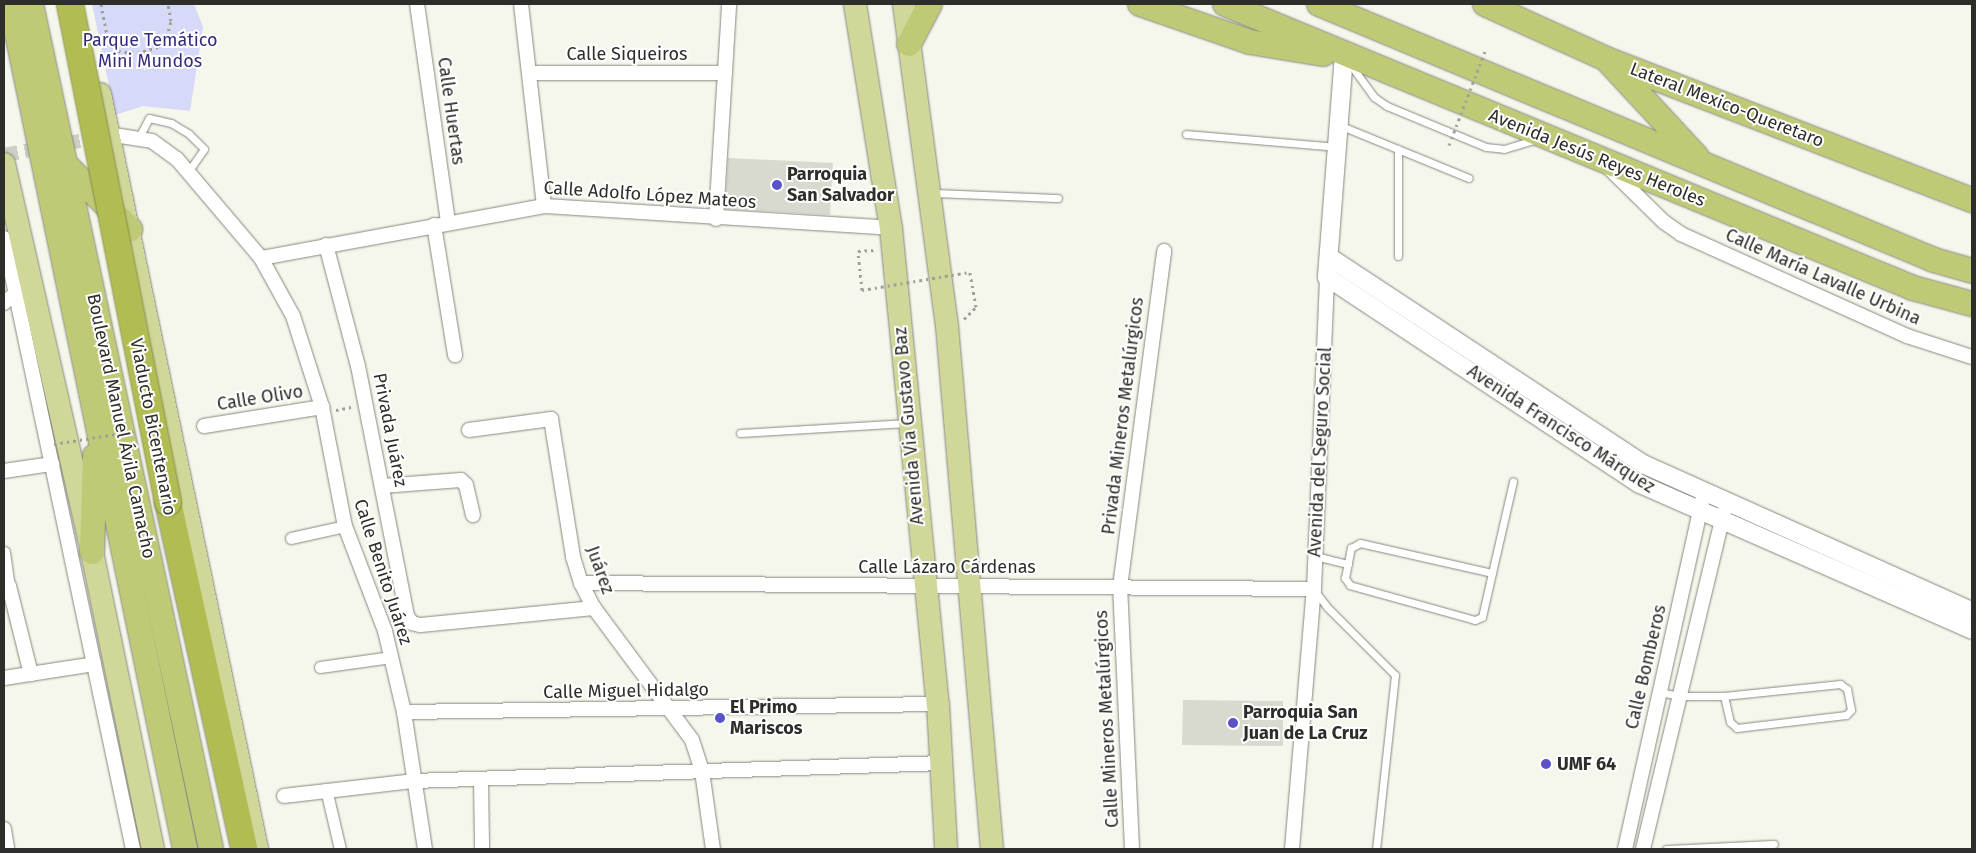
<!DOCTYPE html>
<html>
<head>
<meta charset="utf-8">
<style>
	body { margin:0 }
	#map { position:relative; width:1976px; height:853px; overflow:hidden; background:#f5f7ec; font-family:"Fira Sans",sans-serif }
	div>[style] { position:absolute }
	[style*='--x'] { left:calc(var(--x)*1px); top:calc(var(--y)*1px); width:calc(var(--w)*1px); rotate:calc(var(--a)*1deg) }
	.green>* { inset:0; background:#d7d9f8 }
	.building>* { inset:0; background:#d8d9cf }
	.minor-tunnel>* { height:14px; margin-top:-7px; transform-origin:0; background:repeating-linear-gradient(90deg,#cdcfc5 0 14px,transparent 0 21px) }
	.path>* { height:3px; margin-top:-1.5px; transform-origin:0; background:repeating-linear-gradient(90deg,#9fa098 0 2.5px,transparent 0 6.5px) }
	.roads { filter:drop-shadow(0 0 1px #86877e) drop-shadow(0 0 1px #86877e) }
	.service>* { height:7px; margin:-3.5px; padding:0 3.5px; transform-origin:3.5px; border-radius:3.5px; background:#fff }
	.pedestrian>* { height:11px; margin:-5.5px; padding:0 5.5px; transform-origin:5.5px; border-radius:5.5px; background:#fff }
	.minor>* { height:14px; margin:-7px; padding:0 7px; transform-origin:7px; border-radius:7px; background:#fff }
	.tertiary>* { height:18px; margin:-9px; padding:0 9px; transform-origin:9px; border-radius:9px; background:#fff }
	.primary>* { height:22px; margin:-11px; padding:0 11px; transform-origin:11px; border-radius:11px; background:#d0d798 }
	.trunk>* { height:24px; margin:-12px; padding:0 12px; transform-origin:12px; border-radius:12px; background:#c0ca76 }
	.motorway>* { height:26px; margin:-13px; padding:0 13px; transform-origin:13px; border-radius:13px; background:#b1bc53 }
	.path-bridge>* { height:3px; margin-top:-1.5px; transform-origin:0; background:repeating-linear-gradient(90deg,#9fa098 0 2.5px,transparent 0 6.5px) }
	.bridges { filter:drop-shadow(0 0 1px #838a44) drop-shadow(0 0 1px #838a44) }
	.motorway-bridge>* { height:26px; margin:-13px; padding:0 13px; transform-origin:13px; border-radius:13px; background:#b1bc53 }
	.dots>* { width:14px; height:14px; translate:-50% -50%; box-sizing:border-box; border:2px solid #fff; border-radius:50% }
	span { translate:-50% -50%; white-space:nowrap; text-align:center; line-height:1.15; -webkit-text-stroke:4px #fff; paint-order:stroke }
	.park-label { font-size:18px; color:#332b7d }
	.street-label { font-size:18px; color:#2d2d29 }
	.poi-label { font-size:18px; color:#2d2d29; font-weight:700 }
	.left { translate:0 -50%; text-align:left }
	.frame { position:absolute; inset:0; border:5px solid #2d2d29; pointer-events:none }
</style>
</head>
<body>
<div id="map">
	<div class="green">
		<div style="clip-path:polygon(92px 4px,194px 4px,203px 27px,190px 111px,143px 106px,115px 115px)"></div>
	</div>
	<div class="building">
		<div style="clip-path:polygon(728px 158px,833px 163px,830px 215px,725px 209px)"></div>
		<div style="clip-path:polygon(1183px 700px,1283px 701px,1283px 746px,1182px 745px)"></div>
	</div>
	<div class="minor-tunnel">
		<div style="--x:4;--y:155;--w:99;--a:-10.5"></div>
	</div>
	<div class="path">
		<div style="--x:101;--y:4;--w:37;--a:79"></div>
		<div style="--x:108;--y:40;--w:15;--a:48"></div>
		<div style="--x:118;--y:51;--w:19;--a:6"></div>
		<div style="--x:137;--y:53;--w:22;--a:-16"></div>
		<div style="--x:158;--y:47;--w:13;--a:-48"></div>
		<div style="--x:167;--y:37;--w:16;--a:-76"></div>
		<div style="--x:171;--y:21;--w:17;--a:-100"></div>
		<div style="--x:862;--y:290;--w:39;--a:-96"></div>
		<div style="--x:858;--y:251;--w:17;--a:-3"></div>
		<div style="--x:964;--y:319;--w:17;--a:-45"></div>
		<div style="--x:976;--y:307;--w:36;--a:-100"></div>
		<div style="--x:336;--y:410;--w:16;--a:-11"></div>
	</div>
	<div class="roads">
		<div class="service">
			<div style="--x:1350;--y:64;--w:41;--a:54"></div>
			<div style="--x:1374;--y:97;--w:16;--a:35"></div>
			<div style="--x:1387;--y:106;--w:107;--a:22.5"></div>
			<div style="--x:1486;--y:147;--w:18;--a:6"></div>
			<div style="--x:1504;--y:149;--w:34;--a:-17"></div>
			<div style="--x:1339;--y:125;--w:140;--a:22.2"></div>
			<div style="--x:1186;--y:134;--w:152;--a:4.9"></div>
			<div style="--x:139;--y:137;--w:21;--a:-62"></div>
			<div style="--x:149;--y:118;--w:23;--a:13"></div>
			<div style="--x:171;--y:123;--w:21;--a:31"></div>
			<div style="--x:189;--y:134;--w:21;--a:45"></div>
			<div style="--x:204;--y:149;--w:28;--a:125"></div>
			<div style="--x:1398;--y:149;--w:107;--a:90"></div>
			<div style="--x:933;--y:193;--w:125;--a:2.3"></div>
			<div style="--x:740;--y:433;--w:168;--a:-3.4"></div>
			<div style="--x:1360;--y:543;--w:135;--a:12.8"></div>
			<div style="--x:1492;--y:573;--w:45;--a:102.8"></div>
			<div style="--x:1482;--y:617;--w:8;--a:157"></div>
			<div style="--x:1475;--y:620;--w:130;--a:-164.4"></div>
			<div style="--x:1350;--y:585;--w:9;--a:-126"></div>
			<div style="--x:1345;--y:578;--w:31;--a:-79"></div>
			<div style="--x:1351;--y:548;--w:10;--a:-29"></div>
			<div style="--x:1315;--y:556;--w:34;--a:14"></div>
			<div style="--x:1492;--y:573;--w:94;--a:-77.1"></div>
			<div style="--x:1315;--y:591;--w:20;--a:53"></div>
			<div style="--x:1327;--y:607;--w:96;--a:45"></div>
			<div style="--x:1395;--y:675;--w:175;--a:96.2"></div>
			<div style="--x:1660;--y:692;--w:19;--a:12"></div>
			<div style="--x:1679;--y:696;--w:45;--a:0"></div>
			<div style="--x:1724;--y:696;--w:117;--a:-5.9"></div>
			<div style="--x:1840;--y:684;--w:9;--a:36"></div>
			<div style="--x:1847;--y:689;--w:21;--a:79"></div>
			<div style="--x:1851;--y:710;--w:7;--a:135"></div>
			<div style="--x:1846;--y:715;--w:110;--a:173.2"></div>
			<div style="--x:1737;--y:728;--w:9;--a:-139"></div>
			<div style="--x:1730;--y:722;--w:27;--a:-103"></div>
			<div style="--x:1666;--y:849;--w:108;--a:-2.7"></div>
		</div>
		<div class="pedestrian">
			<div style="--x:291;--y:538;--w:55;--a:-12.5"></div>
			<div style="--x:4;--y:552;--w:34;--a:82"></div>
			<div style="--x:320;--y:667;--w:72;--a:-8"></div>
			<div style="--x:326;--y:789;--w:62;--a:76.9"></div>
		</div>
		<div class="minor">
			<div style="--x:417;--y:4;--w:221;--a:81.9"></div>
			<div style="--x:521;--y:4;--w:203;--a:83.5"></div>
			<div style="--x:530;--y:73;--w:195;--a:0"></div>
			<div style="--x:114;--y:135;--w:38;--a:9"></div>
			<div style="--x:152;--y:141;--w:31;--a:36"></div>
			<div style="--x:177;--y:159;--w:130;--a:49.7"></div>
			<div style="--x:261;--y:258;--w:66;--a:61.1"></div>
			<div style="--x:293;--y:316;--w:96;--a:72.3"></div>
			<div style="--x:322;--y:407;--w:121;--a:79.1"></div>
			<div style="--x:345;--y:526;--w:112;--a:69.1"></div>
			<div style="--x:385;--y:631;--w:83;--a:76.8"></div>
			<div style="--x:404;--y:712;--w:139;--a:81.3"></div>
			<div style="--x:1609;--y:168;--w:77;--a:44.5"></div>
			<div style="--x:1664;--y:222;--w:21;--a:35"></div>
			<div style="--x:1681;--y:234;--w:248;--a:24.3"></div>
			<div style="--x:1907;--y:336;--w:68;--a:17.9"></div>
			<div style="--x:716;--y:219;--w:215;--a:-86.5"></div>
			<div style="--x:434;--y:225;--w:132;--a:80.8"></div>
			<div style="--x:4;--y:238;--w:624;--a:78.08"></div>
			<div style="--x:326;--y:245;--w:125;--a:75.2"></div>
			<div style="--x:358;--y:366;--w:255;--a:78.9"></div>
			<div style="--x:407;--y:616;--w:9;--a:54"></div>
			<div style="--x:412;--y:623;--w:8;--a:14"></div>
			<div style="--x:420;--y:625;--w:175;--a:-5.6"></div>
			<div style="--x:261;--y:258;--w:288;--a:-10.4"></div>
			<div style="--x:544;--y:206;--w:348;--a:3.6"></div>
			<div style="--x:4;--y:303;--w:17;--a:-40"></div>
			<div style="--x:204;--y:426;--w:120;--a:-9.1"></div>
			<div style="--x:469;--y:430;--w:83;--a:-7.6"></div>
			<div style="--x:551;--y:419;--w:140;--a:80.9"></div>
			<div style="--x:573;--y:557;--w:27;--a:73"></div>
			<div style="--x:581;--y:583;--w:28;--a:63"></div>
			<div style="--x:594;--y:608;--w:164;--a:53.4"></div>
			<div style="--x:692;--y:740;--w:33;--a:72"></div>
			<div style="--x:702;--y:771;--w:79;--a:82"></div>
			<div style="--x:4;--y:471;--w:49;--a:-8.3"></div>
			<div style="--x:382;--y:486;--w:79;--a:-4.3"></div>
			<div style="--x:461;--y:480;--w:7;--a:45"></div>
			<div style="--x:466;--y:485;--w:31;--a:77"></div>
			<div style="--x:581;--y:583;--w:733;--a:0.47"></div>
			<div style="--x:4;--y:587;--w:5;--a:-11"></div>
			<div style="--x:9;--y:586;--w:91;--a:76"></div>
			<div style="--x:4;--y:678;--w:91;--a:-8.8"></div>
			<div style="--x:404;--y:712;--w:534;--a:-0.86"></div>
			<div style="--x:481;--y:780;--w:67;--a:89.1"></div>
			<div style="--x:284;--y:796;--w:131;--a:-6.6"></div>
			<div style="--x:414;--y:781;--w:528;--a:-1.95"></div>
			<div style="--x:4;--y:829;--w:20;--a:81"></div>
			<div style="--x:1132;--y:849;--w:262;--a:-92.6"></div>
			<div style="--x:1120;--y:587;--w:339;--a:-82.5"></div>
			<div style="--x:1292;--y:849;--w:261;--a:-85.2"></div>
			<div style="--x:1314;--y:589;--w:312;--a:-87.6"></div>
			<div style="--x:1625;--y:849;--w:365;--a:-77.5"></div>
			<div style="--x:1643;--y:849;--w:347;--a:-76.5"></div>
		</div>
		<div class="tertiary">
			<div style="--x:1344;--y:55;--w:223;--a:94.4"></div>
			<div style="--x:1327;--y:277;--w:375;--a:33.5"></div>
			<div style="--x:1640;--y:484;--w:363;--a:23.7"></div>
			<div style="--x:1329;--y:257;--w:378;--a:33.4"></div>
			<div style="--x:1645;--y:465;--w:358;--a:24.1"></div>
		</div>
		<div class="primary">
			<div style="--x:855;--y:4;--w:227;--a:80.9"></div>
			<div style="--x:891;--y:228;--w:478;--a:84.4"></div>
			<div style="--x:938;--y:704;--w:145;--a:86.8"></div>
			<div style="--x:904;--y:4;--w:325;--a:82.4"></div>
			<div style="--x:947;--y:326;--w:525;--a:85.08"></div>
			<div style="--x:100;--y:94;--w:771;--a:78.25"></div>
			<div style="--x:4;--y:164;--w:398;--a:77.2"></div>
			<div style="--x:92;--y:552;--w:303;--a:78.4"></div>
		</div>
		<div class="trunk">
			<div style="--x:11;--y:4;--w:863;--a:78.36"></div>
			<div style="--x:31;--y:4;--w:864;--a:77.97"></div>
			<div style="--x:1140;--y:4;--w:116;--a:19.1"></div>
			<div style="--x:1250;--y:42;--w:74;--a:9.3"></div>
			<div style="--x:1225;--y:4;--w:744;--a:22.43"></div>
			<div style="--x:1913;--y:288;--w:61;--a:15.2"></div>
			<div style="--x:1319;--y:4;--w:666;--a:22.6"></div>
			<div style="--x:1934;--y:260;--w:40;--a:16"></div>
			<div style="--x:1485;--y:4;--w:133;--a:24.4"></div>
			<div style="--x:1606;--y:59;--w:392;--a:21.1"></div>
			<div style="--x:909;--y:44;--w:45;--a:-62.3"></div>
			<div style="--x:1609;--y:62;--w:129;--a:47.2"></div>
			<div style="--x:68;--y:167;--w:88;--a:45"></div>
			<div style="--x:92;--y:552;--w:96;--a:-88.2"></div>
		</div>
		<div class="motorway">
			<div style="--x:168;--y:502;--w:355;--a:77.6"></div>
		</div>
	</div>
	<div class="path-bridge">
		<div style="--x:1449;--y:145;--w:101;--a:-69"></div>
		<div style="--x:862;--y:290;--w:109;--a:-9.5"></div>
		<div style="--x:54;--y:444;--w:82;--a:-9.1"></div>
	</div>
	<div class="bridges">
		<div class="motorway-bridge">
			<div style="--x:70;--y:4;--w:508;--a:78.87"></div>
		</div>
	</div>
	<div class="dots">
		<div style="left:777px;top:185px;background:#5b51c9"></div>
		<div style="left:720px;top:718px;background:#5b51c9"></div>
		<div style="left:1233px;top:723px;background:#5b51c9"></div>
		<div style="left:1546px;top:764px;background:#5b51c9"></div>
	</div>
	<div class="park-label">
		<span style="left:150px;top:51px">Parque Temático<br>Mini Mundos</span>
	</div>
	<div class="street-label">
		<span style="left:627px;top:54px">Calle Siqueiros</span>
		<span style="left:1727px;top:105px;rotate:21deg">Lateral Mexico-Queretaro</span>
		<span style="left:451px;top:111px;rotate:82deg">Calle Huertas</span>
		<span style="left:1597px;top:158px;rotate:22deg">Avenida Jesús Reyes Heroles</span>
		<span style="left:650px;top:195px;rotate:4deg">Calle Adolfo López Mateos</span>
		<span style="left:1823px;top:277px;rotate:24deg">Calle María Lavalle Urbina</span>
		<span style="left:260px;top:398px;rotate:-9deg">Calle Olivo</span>
		<span style="left:1123px;top:416px;rotate:-83deg">Privada Mineros Metalúrgicos</span>
		<span style="left:121px;top:426px;rotate:78deg">Boulevard Manuel Ávila Camacho</span>
		<span style="left:909px;top:426px;rotate:-95deg">Avenida Via Gustavo Baz</span>
		<span style="left:153px;top:427px;rotate:79deg">Viaducto Bicentenario</span>
		<span style="left:1561px;top:429px;rotate:33deg">Avenida Francisco Márquez</span>
		<span style="left:390px;top:430px;rotate:79deg">Privada Juárez</span>
		<span style="left:1320px;top:452px;rotate:-87deg">Avenida del Seguro Social</span>
		<span style="left:947px;top:567px">Calle Lázaro Cárdenas</span>
		<span style="left:600px;top:570px;rotate:70deg">Juárez</span>
		<span style="left:383px;top:572px;rotate:72deg">Calle Benito Juárez</span>
		<span style="left:1646px;top:667px;rotate:-77deg">Calle Bomberos</span>
		<span style="left:626px;top:691px;rotate:-1deg">Calle Miguel Hidalgo</span>
		<span style="left:1107px;top:719px;rotate:-93deg">Calle Mineros Metalúrgicos</span>
	</div>
	<div class="poi-label">
		<span class="left" style="left:787px;top:185px">Parroquia<br>San Salvador</span>
		<span class="left" style="left:730px;top:718px">El Primo<br>Mariscos</span>
		<span class="left" style="left:1243px;top:723px">Parroquia San<br>Juan de La Cruz</span>
		<span class="left" style="left:1557px;top:764px">UMF 64</span>
	</div>
	<div class="frame"></div>
</div>
</body>
</html>
